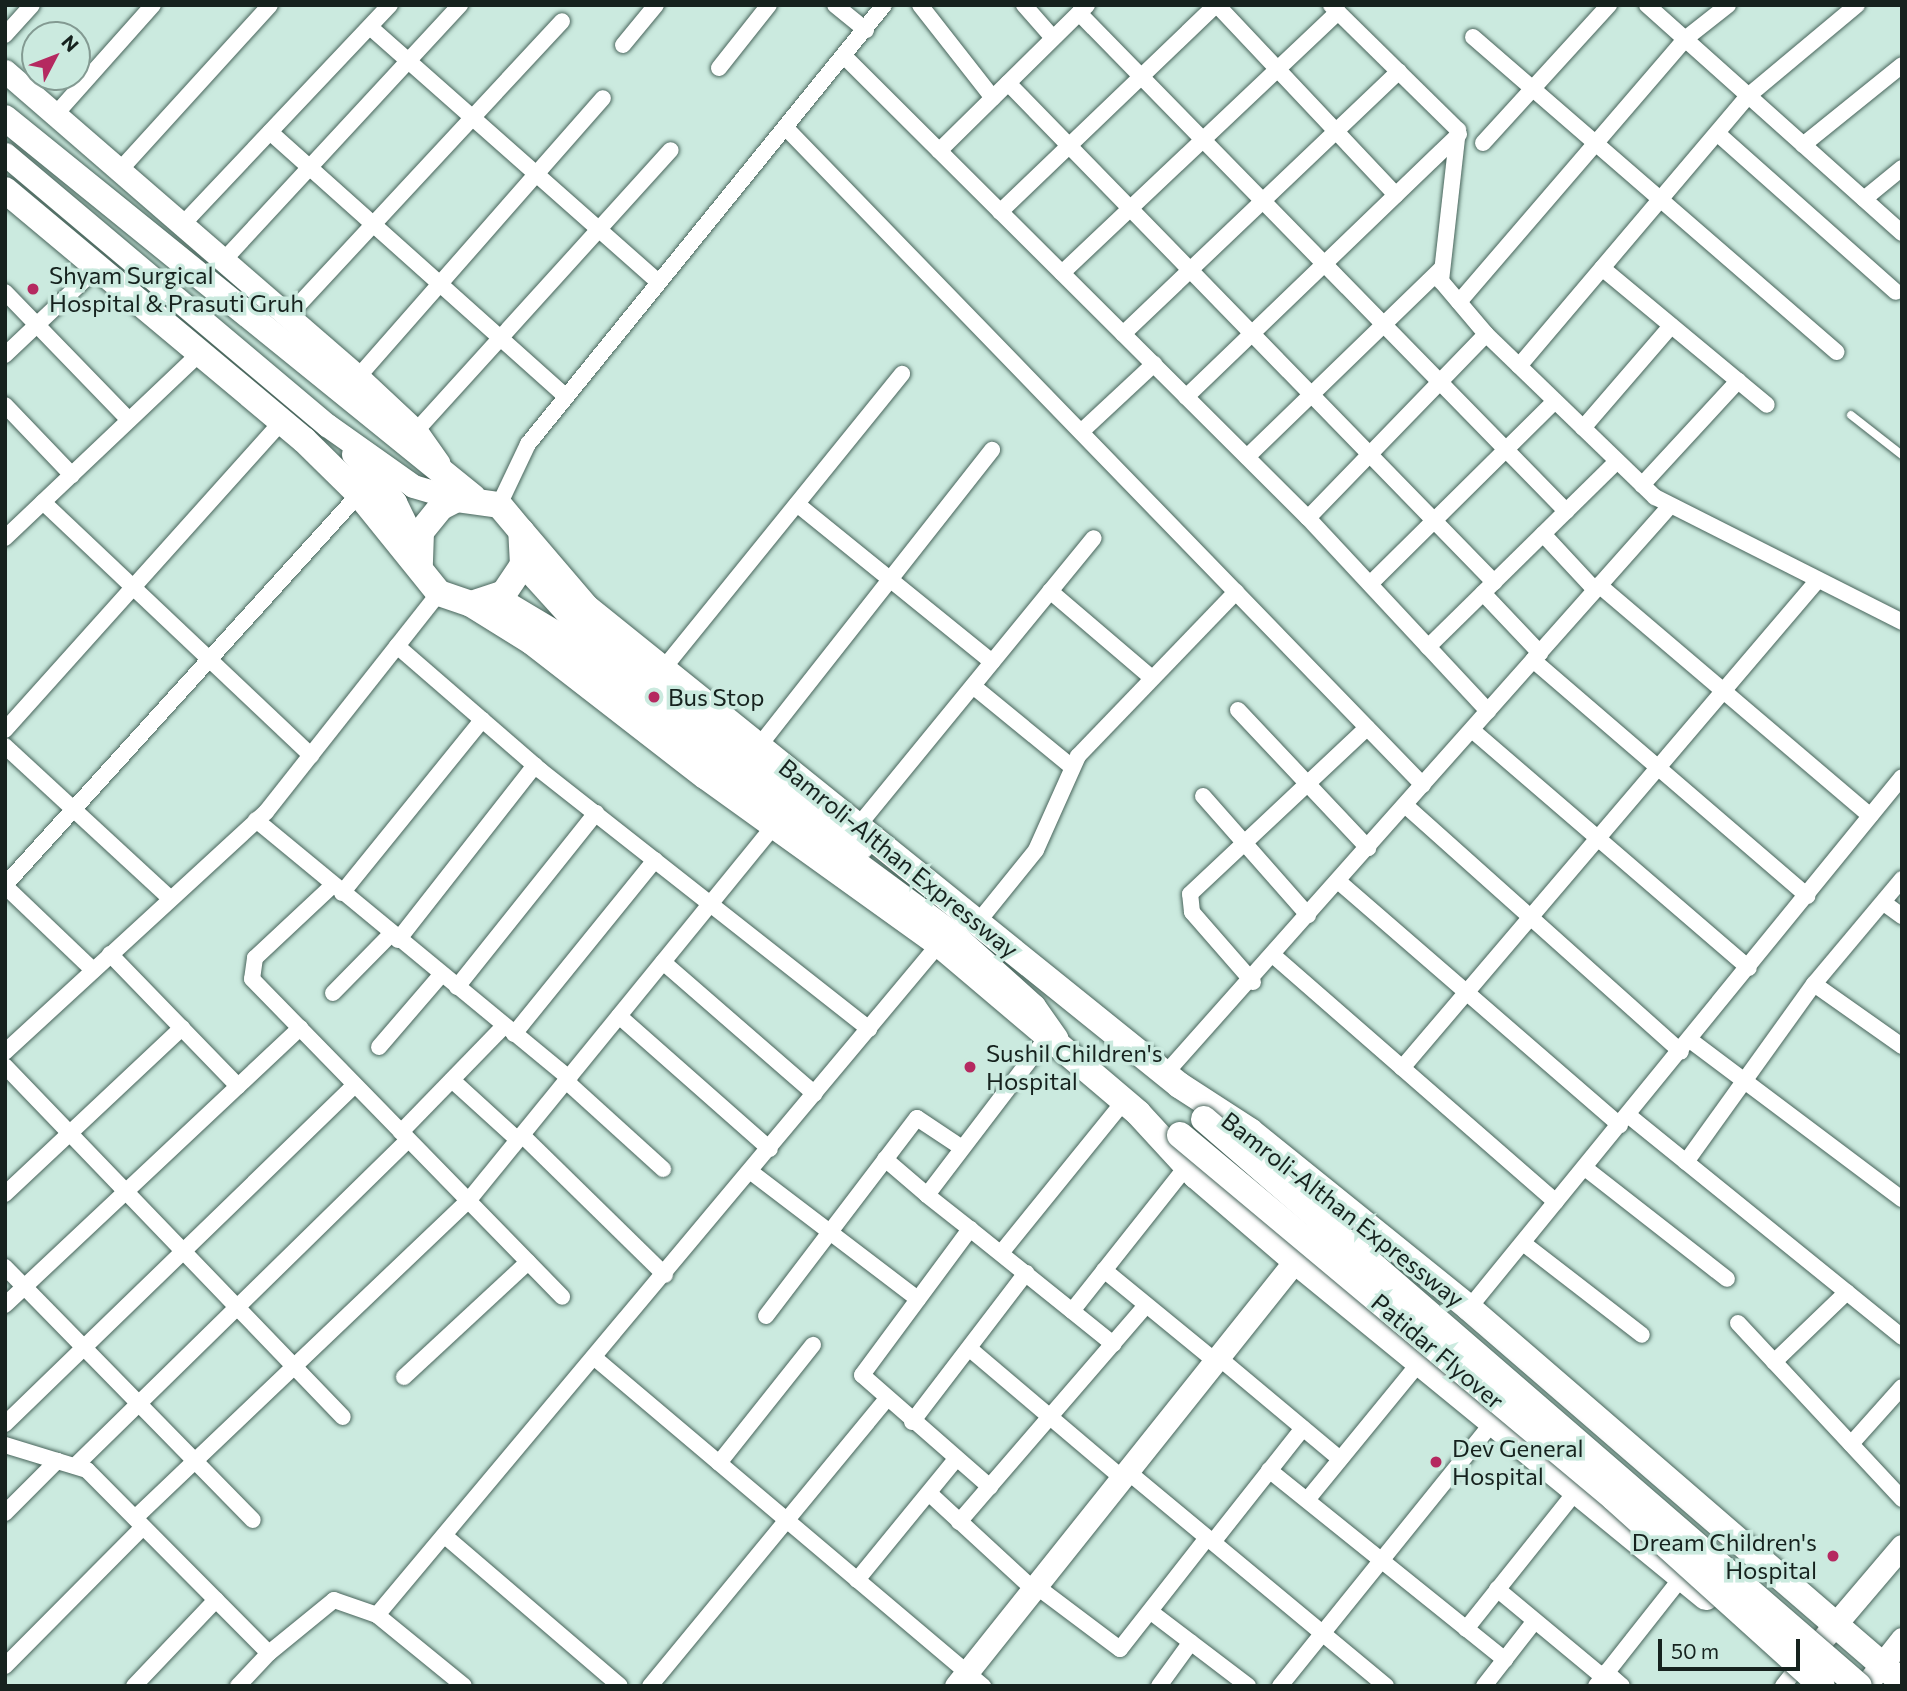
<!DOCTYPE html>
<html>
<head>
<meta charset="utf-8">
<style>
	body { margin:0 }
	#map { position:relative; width:1907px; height:1691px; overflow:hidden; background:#cbeadf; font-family:Commissioner,sans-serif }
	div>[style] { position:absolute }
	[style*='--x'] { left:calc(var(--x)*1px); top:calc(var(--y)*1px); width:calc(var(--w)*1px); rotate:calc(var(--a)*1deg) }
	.roads { filter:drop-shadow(0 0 2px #48645b) drop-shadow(0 0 2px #48645b) }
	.lane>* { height:8px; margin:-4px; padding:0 4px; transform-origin:4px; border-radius:4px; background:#fff }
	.street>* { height:16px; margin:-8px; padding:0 8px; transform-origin:8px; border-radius:8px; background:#fff }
	.secondary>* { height:23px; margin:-11.5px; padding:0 11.5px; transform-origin:11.5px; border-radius:11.5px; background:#fff }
	.primary>* { height:26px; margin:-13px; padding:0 13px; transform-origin:13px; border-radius:13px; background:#fff }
	.bridges { filter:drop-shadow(0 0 2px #48645b) drop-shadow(0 0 2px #48645b) }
	.primary-bridge>* { height:26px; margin:-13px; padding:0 13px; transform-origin:13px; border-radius:13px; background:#fff }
	.dots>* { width:19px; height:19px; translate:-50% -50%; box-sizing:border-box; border:4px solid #cbeadf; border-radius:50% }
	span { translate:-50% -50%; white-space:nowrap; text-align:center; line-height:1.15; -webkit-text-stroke:7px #cbeadf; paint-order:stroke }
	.poi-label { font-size:24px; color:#16221e }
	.left { translate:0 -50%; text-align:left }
	.right { translate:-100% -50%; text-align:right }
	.street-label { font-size:24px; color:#16221e }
	.frame { position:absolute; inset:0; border:7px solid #16221e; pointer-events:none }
	.north { position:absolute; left:21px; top:21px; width:70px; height:70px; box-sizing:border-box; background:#cbeadf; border:2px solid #839a92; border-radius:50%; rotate:48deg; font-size:19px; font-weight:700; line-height:28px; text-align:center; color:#16221e }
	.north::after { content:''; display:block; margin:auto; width:24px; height:32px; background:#b52960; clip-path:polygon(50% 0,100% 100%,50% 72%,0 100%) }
	.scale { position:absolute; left:1658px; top:1639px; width:142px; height:32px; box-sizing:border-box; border:4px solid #16221e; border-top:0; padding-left:9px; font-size:21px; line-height:24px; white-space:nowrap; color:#16221e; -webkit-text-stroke:5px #cbeadf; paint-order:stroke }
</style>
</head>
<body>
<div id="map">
	<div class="roads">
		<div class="lane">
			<div style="--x:1851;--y:415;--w:65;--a:38.1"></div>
		</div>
		<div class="street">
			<div style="--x:835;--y:5;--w:40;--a:39"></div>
			<div style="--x:920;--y:5;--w:118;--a:51.9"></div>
			<div style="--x:1024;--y:5;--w:44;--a:48.7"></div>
			<div style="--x:1217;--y:5;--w:261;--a:46.7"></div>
			<div style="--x:1647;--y:5;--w:342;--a:41.8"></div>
			<div style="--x:1079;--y:13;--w:697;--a:45.64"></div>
			<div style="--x:370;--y:27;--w:385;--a:41.5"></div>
			<div style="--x:5;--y:35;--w:40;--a:-48"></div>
			<div style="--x:1473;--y:37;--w:481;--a:40.9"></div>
			<div style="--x:623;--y:45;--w:52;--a:-50.5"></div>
			<div style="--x:845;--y:57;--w:653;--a:44.88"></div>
			<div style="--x:1308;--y:518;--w:256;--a:-45.9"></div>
			<div style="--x:1486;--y:334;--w:70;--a:-130.3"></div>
			<div style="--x:1441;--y:281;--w:152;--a:-83.6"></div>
			<div style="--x:1458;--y:130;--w:178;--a:-135.5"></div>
			<div style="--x:719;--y:68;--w:80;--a:-51.6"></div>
			<div style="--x:1008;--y:83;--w:697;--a:45.76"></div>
			<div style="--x:55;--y:115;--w:147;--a:-48.3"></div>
			<div style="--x:786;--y:128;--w:915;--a:45.89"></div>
			<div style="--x:270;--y:132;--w:397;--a:41.8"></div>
			<div style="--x:1717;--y:133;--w:239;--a:41.6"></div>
			<div style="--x:1483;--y:143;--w:187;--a:-47.6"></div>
			<div style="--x:1803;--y:145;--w:127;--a:-38.9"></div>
			<div style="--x:939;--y:151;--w:208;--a:-44.6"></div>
			<div style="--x:119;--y:171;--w:224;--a:-47.7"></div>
			<div style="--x:1864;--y:199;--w:49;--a:-39.2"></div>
			<div style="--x:1000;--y:212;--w:299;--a:-43.8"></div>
			<div style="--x:181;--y:226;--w:304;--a:-46.6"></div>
			<div style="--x:223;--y:261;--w:349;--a:-47.2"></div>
			<div style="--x:1602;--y:268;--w:214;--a:39.7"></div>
			<div style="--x:1062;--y:273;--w:380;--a:-43.4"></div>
			<div style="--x:5;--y:292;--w:178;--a:45.9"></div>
			<div style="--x:1459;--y:302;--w:347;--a:-49.3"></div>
			<div style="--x:1685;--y:39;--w:55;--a:-38.3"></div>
			<div style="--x:289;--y:315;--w:401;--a:-47.1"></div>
			<div style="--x:1123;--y:334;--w:381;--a:-43.6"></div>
			<div style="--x:1486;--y:334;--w:235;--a:44"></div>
			<div style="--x:1655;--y:497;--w:277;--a:26.8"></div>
			<div style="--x:5;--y:355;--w:128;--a:-43.4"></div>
			<div style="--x:1519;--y:366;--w:354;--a:-49.7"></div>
			<div style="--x:1748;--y:96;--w:142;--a:-39.9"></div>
			<div style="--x:358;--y:377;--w:371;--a:-48.7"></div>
			<div style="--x:1186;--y:397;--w:379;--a:-43.9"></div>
			<div style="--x:5;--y:405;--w:97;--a:46.3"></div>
			<div style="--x:1583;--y:428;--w:135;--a:-49.2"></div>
			<div style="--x:416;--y:431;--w:379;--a:-47.8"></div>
			<div style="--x:1081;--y:432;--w:100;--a:-43"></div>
			<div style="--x:1247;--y:457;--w:269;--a:-44.1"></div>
			<div style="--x:1642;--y:485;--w:142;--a:-47.3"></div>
			<div style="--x:43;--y:502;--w:369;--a:43.4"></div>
			<div style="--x:797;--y:504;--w:251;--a:39"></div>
			<div style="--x:499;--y:505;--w:68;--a:-64.6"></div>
			<div style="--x:528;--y:444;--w:565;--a:-50.96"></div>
			<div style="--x:1308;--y:518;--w:264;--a:47"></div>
			<div style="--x:1543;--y:534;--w:76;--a:47.1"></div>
			<div style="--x:5;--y:538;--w:269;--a:-43.5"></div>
			<div style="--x:1370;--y:584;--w:260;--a:-44.7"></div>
			<div style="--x:1599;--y:585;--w:356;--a:40.4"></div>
			<div style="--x:1050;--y:591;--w:134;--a:40.5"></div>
			<div style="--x:1483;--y:593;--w:83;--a:46.5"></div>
			<div style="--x:397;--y:646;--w:189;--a:40.9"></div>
			<div style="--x:540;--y:770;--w:419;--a:38.2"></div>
			<div style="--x:1428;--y:647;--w:265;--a:-44.5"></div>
			<div style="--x:1533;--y:660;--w:362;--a:40.7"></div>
			<div style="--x:663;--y:669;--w:380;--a:-51"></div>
			<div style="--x:973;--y:686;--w:128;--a:39.3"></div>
			<div style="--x:1238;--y:710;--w:190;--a:46.7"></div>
			<div style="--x:5;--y:730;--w:415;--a:-48.1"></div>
			<div style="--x:1472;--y:730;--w:365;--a:40.7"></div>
			<div style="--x:5;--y:746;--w:224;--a:42.7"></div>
			<div style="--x:759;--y:746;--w:377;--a:-51.8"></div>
			<div style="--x:1203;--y:796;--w:159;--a:48.6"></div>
			<div style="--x:1405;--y:805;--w:370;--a:41.8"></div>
			<div style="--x:256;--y:820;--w:406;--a:39.5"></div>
			<div style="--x:858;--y:826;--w:372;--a:-50.7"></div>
			<div style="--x:1338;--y:881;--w:373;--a:40.9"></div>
			<div style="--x:5;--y:885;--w:527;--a:-47.84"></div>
			<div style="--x:333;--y:885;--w:107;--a:136.9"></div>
			<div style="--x:255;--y:958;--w:21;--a:98"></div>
			<div style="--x:252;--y:979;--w:444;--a:45.7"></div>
			<div style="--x:5;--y:886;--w:122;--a:43.7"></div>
			<div style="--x:342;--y:893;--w:223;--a:-51"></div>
			<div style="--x:1884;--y:903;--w:22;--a:36"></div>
			<div style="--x:978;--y:922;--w:92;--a:-51.1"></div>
			<div style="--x:1036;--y:850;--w:103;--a:-65.9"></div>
			<div style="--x:1078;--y:756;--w:228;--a:-46.1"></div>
			<div style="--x:398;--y:940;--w:222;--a:-51.9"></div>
			<div style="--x:110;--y:954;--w:184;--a:45.9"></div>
			<div style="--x:1274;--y:956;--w:374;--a:41.1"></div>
			<div style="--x:663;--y:962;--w:201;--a:41"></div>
			<div style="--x:1253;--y:982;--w:93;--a:-131.1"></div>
			<div style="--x:1192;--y:912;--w:18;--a:-96"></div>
			<div style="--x:1190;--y:894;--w:243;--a:-43.2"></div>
			<div style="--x:1814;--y:984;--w:108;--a:35.2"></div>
			<div style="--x:457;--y:987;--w:223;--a:-51.4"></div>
			<div style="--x:333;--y:993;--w:83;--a:-45.5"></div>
			<div style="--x:619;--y:1016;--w:201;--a:41.4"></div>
			<div style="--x:514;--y:1034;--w:224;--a:-51"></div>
			<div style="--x:1690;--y:1040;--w:265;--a:36.9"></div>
			<div style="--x:379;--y:1047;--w:95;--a:-49.3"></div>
			<div style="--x:5;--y:1052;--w:355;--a:-42.6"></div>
			<div style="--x:266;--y:812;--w:279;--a:-51.7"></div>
			<div style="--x:5;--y:1066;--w:487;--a:46.1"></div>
			<div style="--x:1402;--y:1068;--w:640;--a:-49.56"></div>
			<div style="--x:1165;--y:1074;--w:760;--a:-48.36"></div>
			<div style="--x:452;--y:1080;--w:89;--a:42.3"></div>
			<div style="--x:566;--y:1081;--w:131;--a:42.2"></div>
			<div style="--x:1628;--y:1115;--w:353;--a:39"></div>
			<div style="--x:401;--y:1132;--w:148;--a:-45.8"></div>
			<div style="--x:522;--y:1135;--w:200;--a:44.4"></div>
			<div style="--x:885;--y:1159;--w:55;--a:40.6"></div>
			<div style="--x:1686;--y:1162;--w:219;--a:-54.3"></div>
			<div style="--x:1814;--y:984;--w:137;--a:-50"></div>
			<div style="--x:1585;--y:1168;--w:180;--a:38"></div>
			<div style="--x:751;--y:1172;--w:210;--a:37.3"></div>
			<div style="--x:5;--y:1194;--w:243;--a:-43.2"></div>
			<div style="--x:970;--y:1229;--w:55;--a:-141.7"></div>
			<div style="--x:927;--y:1195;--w:200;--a:-52.7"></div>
			<div style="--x:1523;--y:1243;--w:150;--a:37.7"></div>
			<div style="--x:1001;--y:1253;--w:196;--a:-51"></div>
			<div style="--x:5;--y:1267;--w:354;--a:45.6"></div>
			<div style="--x:1104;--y:1270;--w:144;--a:39.3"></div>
			<div style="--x:5;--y:1305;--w:405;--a:-43.2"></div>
			<div style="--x:1469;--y:1308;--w:685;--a:-50.8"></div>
			<div style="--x:1072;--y:1311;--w:185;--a:-51.6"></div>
			<div style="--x:766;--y:1316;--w:249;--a:-52.7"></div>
			<div style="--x:917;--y:1118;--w:54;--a:33.7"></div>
			<div style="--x:1738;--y:1323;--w:241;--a:47"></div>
			<div style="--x:970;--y:1349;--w:199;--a:40.3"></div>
			<div style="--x:1218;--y:1357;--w:159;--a:39.9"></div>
			<div style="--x:596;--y:1359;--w:507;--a:40.2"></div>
			<div style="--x:1774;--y:1362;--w:101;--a:-43.8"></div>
			<div style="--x:404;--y:1377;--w:169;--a:-42.8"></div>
			<div style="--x:912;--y:1422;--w:188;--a:-52.6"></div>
			<div style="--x:5;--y:1424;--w:487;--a:-44.1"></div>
			<div style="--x:1851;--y:1444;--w:76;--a:-48.2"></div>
			<div style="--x:5;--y:1445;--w:86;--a:17"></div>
			<div style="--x:87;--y:1470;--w:258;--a:45.2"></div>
			<div style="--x:269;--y:1653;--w:84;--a:-39.2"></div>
			<div style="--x:334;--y:1600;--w:46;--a:19.2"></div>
			<div style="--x:377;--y:1615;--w:112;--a:39.2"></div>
			<div style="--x:719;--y:1463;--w:151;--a:-51.5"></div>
			<div style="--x:75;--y:1466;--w:466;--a:-44.4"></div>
			<div style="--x:1269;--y:1470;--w:303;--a:38.8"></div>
			<div style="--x:1127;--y:1471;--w:337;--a:39.7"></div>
			<div style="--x:990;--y:1487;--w:170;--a:-138.8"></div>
			<div style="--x:862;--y:1375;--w:182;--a:-53.5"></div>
			<div style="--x:970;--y:1229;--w:184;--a:38.8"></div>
			<div style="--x:930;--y:1494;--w:140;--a:42.7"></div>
			<div style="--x:1307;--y:1500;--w:178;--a:-50.7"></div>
			<div style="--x:5;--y:1513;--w:74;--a:-45"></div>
			<div style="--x:135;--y:1518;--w:460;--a:-43.6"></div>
			<div style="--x:468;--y:1201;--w:486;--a:-50.8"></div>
			<div style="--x:959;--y:1522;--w:286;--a:-49.2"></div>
			<div style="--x:445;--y:1536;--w:230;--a:40.6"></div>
			<div style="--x:1213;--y:1542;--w:145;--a:-51.7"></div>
			<div style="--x:857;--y:1580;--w:156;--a:-50.7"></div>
			<div style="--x:1036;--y:1586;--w:105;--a:36.9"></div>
			<div style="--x:1120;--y:1649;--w:141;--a:-51.9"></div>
			<div style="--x:1497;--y:1589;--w:138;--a:39.7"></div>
			<div style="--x:1151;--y:1612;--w:122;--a:37.3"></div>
			<div style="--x:377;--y:1615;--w:875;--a:-50.05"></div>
			<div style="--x:1466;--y:1629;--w:178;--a:-51.4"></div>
			<div style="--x:5;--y:1666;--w:196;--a:-45.2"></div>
			<div style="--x:1606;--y:1672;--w:21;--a:41"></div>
			<div style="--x:134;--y:1686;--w:119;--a:-46.4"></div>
			<div style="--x:238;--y:1686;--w:45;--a:-46.8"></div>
			<div style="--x:650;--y:1686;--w:371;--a:-50.5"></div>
			<div style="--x:1159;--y:1686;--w:54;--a:-54"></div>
			<div style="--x:1280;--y:1686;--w:346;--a:-51.1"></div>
			<div style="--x:1484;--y:1686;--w:81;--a:-52"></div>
			<div style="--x:1596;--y:1686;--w:139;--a:-51.7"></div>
			<div style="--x:1783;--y:1686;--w:18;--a:-52"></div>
		</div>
		<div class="secondary">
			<div style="--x:5;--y:71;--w:467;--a:40.9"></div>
			<div style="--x:358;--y:377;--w:79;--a:43"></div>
			<div style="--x:416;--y:431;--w:39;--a:55"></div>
			<div style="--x:5;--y:154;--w:421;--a:40.1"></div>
			<div style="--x:327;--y:425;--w:105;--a:35.3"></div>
			<div style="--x:413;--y:486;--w:46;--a:16.5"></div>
			<div style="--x:353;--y:454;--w:64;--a:48.8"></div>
			<div style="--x:395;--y:502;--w:52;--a:63.9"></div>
			<div style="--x:523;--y:565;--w:72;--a:47.8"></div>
			<div style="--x:571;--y:618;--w:370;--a:38.2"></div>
			<div style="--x:497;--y:597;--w:72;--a:30.8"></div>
			<div style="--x:559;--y:634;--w:156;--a:39"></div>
			<div style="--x:680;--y:732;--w:342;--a:36.4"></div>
			<div style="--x:955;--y:935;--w:106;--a:41.9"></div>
			<div style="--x:1034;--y:1006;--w:39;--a:55"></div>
			<div style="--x:1804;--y:1661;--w:151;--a:-49.6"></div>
			<div style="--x:956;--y:1686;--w:544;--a:-51.42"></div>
			<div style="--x:1865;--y:1686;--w:60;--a:-51.8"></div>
		</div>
		<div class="primary">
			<div style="--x:5;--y:118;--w:602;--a:39"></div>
			<div style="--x:5;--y:190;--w:390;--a:39.9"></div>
			<div style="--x:304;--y:440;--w:77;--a:44.5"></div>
			<div style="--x:359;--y:494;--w:127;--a:51.1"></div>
			<div style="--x:439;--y:593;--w:34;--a:19"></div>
			<div style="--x:471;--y:604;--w:35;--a:-18"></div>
			<div style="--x:504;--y:593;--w:34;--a:-56"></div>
			<div style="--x:523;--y:565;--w:34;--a:-93"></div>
			<div style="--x:521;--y:531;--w:34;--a:-130"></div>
			<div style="--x:499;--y:505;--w:42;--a:-171.9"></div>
			<div style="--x:457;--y:499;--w:18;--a:153"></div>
			<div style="--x:441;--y:507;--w:32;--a:129"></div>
			<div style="--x:421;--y:532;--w:33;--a:92"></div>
			<div style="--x:521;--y:531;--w:100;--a:49.5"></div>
			<div style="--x:586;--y:607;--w:762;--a:38.87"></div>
			<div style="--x:1179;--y:1085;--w:85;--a:32.9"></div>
			<div style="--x:1250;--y:1131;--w:282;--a:38.9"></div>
			<div style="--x:1469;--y:1308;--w:572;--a:40.82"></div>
			<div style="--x:471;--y:604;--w:72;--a:31.9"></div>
			<div style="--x:532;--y:642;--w:219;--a:37.8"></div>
			<div style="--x:705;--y:776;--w:288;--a:35.7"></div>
			<div style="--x:939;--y:944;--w:261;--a:40.3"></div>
			<div style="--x:1138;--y:1113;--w:86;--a:47.4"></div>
			<div style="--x:1196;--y:1176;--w:130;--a:40.6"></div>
			<div style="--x:1295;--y:1261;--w:531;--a:39.27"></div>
		</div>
	</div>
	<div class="bridges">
		<div class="primary-bridge">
			<div style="--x:1204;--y:1119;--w:866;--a:40.88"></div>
			<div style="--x:1180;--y:1135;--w:566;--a:39.91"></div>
			<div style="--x:1614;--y:1498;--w:280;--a:42.1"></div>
		</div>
	</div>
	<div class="dots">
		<div style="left:33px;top:289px;background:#b52960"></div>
		<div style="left:654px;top:697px;background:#b52960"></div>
		<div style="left:970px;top:1067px;background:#b52960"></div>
		<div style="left:1436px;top:1462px;background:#b52960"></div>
		<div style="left:1833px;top:1556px;background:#b52960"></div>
	</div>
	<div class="poi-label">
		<span class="left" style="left:49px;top:289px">Shyam Surgical<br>Hospital &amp; Prasuti Gruh</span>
		<span class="left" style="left:668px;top:697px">Bus Stop</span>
		<span class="left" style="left:986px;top:1067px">Sushil Children's<br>Hospital</span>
		<span class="left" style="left:1452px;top:1462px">Dev General<br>Hospital</span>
		<span class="right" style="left:1817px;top:1556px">Dream Children's<br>Hospital</span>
	</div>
	<div class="street-label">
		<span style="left:899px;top:858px;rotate:39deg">Bamroli-Althan Expressway</span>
		<span style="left:1343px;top:1209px;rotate:38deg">Bamroli-Althan Expressway</span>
		<span style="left:1438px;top:1351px;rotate:40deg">Patidar Flyover</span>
	</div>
	<div class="frame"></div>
	<div class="north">N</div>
	<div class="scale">50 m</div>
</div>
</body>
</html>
